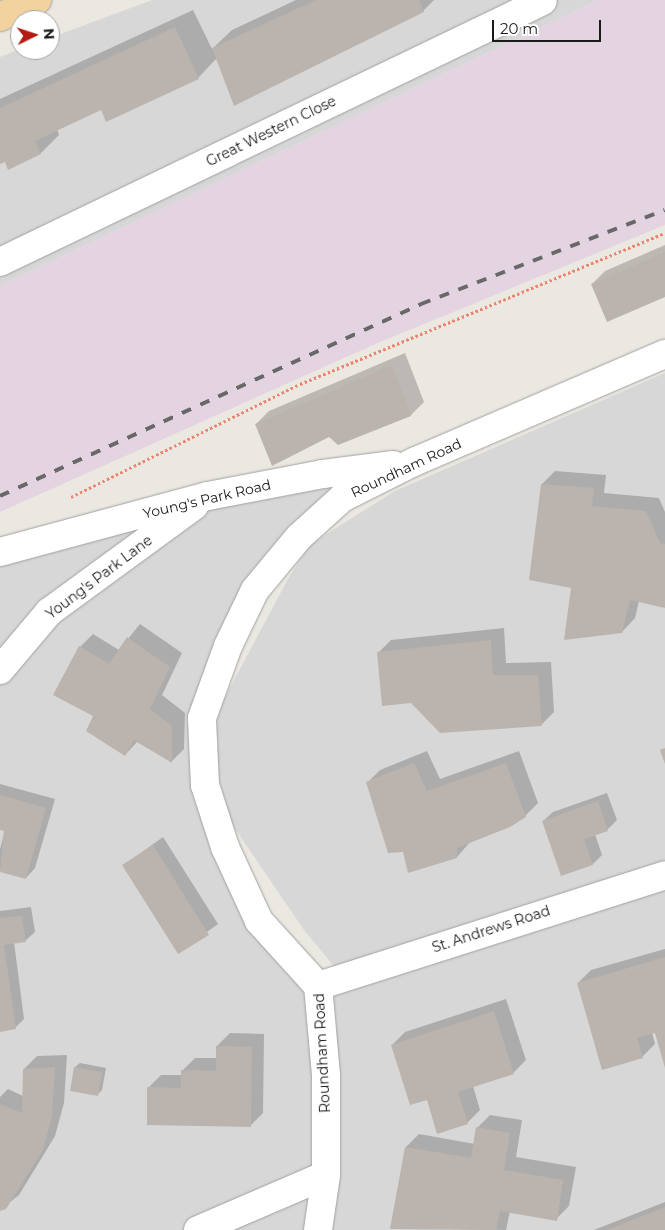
<!DOCTYPE html>
<html>
<head>
<meta charset="utf-8">
<style>
	body { margin:0 }
	#map { position:relative; width:665px; height:1230px; overflow:hidden; background:#ebe8e1; font-family:Montserrat,sans-serif }
	div>[style] { position:absolute }
	[style*='--x'] { left:calc(var(--x)*1px); top:calc(var(--y)*1px); width:calc(var(--w)*1px); rotate:calc(var(--a)*1deg) }
	.residential>* { inset:0; background:#d8d7d7 }
	.industrial>* { inset:0; background:#e4d3e0 }
	.shadow>* { inset:0; background:#0003 }
	.building>* { inset:0; background:#bbb4ae }
	.path>* { height:3px; margin-top:-1.5px; transform-origin:0; background:repeating-linear-gradient(90deg,#eb8572 0 2.5px,transparent 0 5px) }
	.roads { filter:drop-shadow(0 0 1px #a1a1a1) drop-shadow(0 0 1px #a1a1a1) }
	.street>* { height:28px; margin:-14px; padding:0 14px; transform-origin:14px; border-radius:14px; background:#fff }
	.primary>* { height:28px; margin:-14px; padding:0 14px; transform-origin:14px; border-radius:14px; background:#f2d39f }
	.rail>* { height:4px; margin-top:-2px; transform-origin:0; background:repeating-linear-gradient(90deg,#686868 0 10px,transparent 0 20px) }
	span { translate:-50% -50%; white-space:nowrap; text-align:center; line-height:1.15; -webkit-text-stroke:4.5px #fff; paint-order:stroke }
	.street-label { font-size:14px; color:#1a1a1a }
	.north { position:absolute; left:10px; top:10px; width:50px; height:50px; box-sizing:border-box; background:#fff; border:1px solid #a3a3a3; border-radius:50%; rotate:86deg; font-size:14px; font-weight:700; line-height:20px; text-align:center; color:#1a1a1a }
	.north::after { content:''; display:block; margin:auto; width:18px; height:22px; background:#b21c13; clip-path:polygon(50% 0,100% 100%,50% 72%,0 100%) }
	.scale { position:absolute; left:492px; top:20px; width:109px; height:22px; box-sizing:border-box; border:2px solid #1a1a1a; border-top:0; padding-left:6px; font-size:15px; line-height:18px; white-space:nowrap; color:#1a1a1a; -webkit-text-stroke:4px #fff; paint-order:stroke }
</style>
</head>
<body>
<div id="map">
	<div class="residential">
		<div style="clip-path:polygon(152px 0,598px 0,0 286px,0 57px,20px 49px,50px 50px,50px 38px)"></div>
		<div style="clip-path:polygon(665px 373px,665px 1230px,0 1230px,0 552px,416px 461px,342px 498px,255px 590px,202px 718px,225px 847px,319px 985px,343px 977px,304px 930px,225px 814px,213px 746px,218px 710px,288px 579px,309px 545px,395px 491px)"></div>
	</div>
	<div class="industrial">
		<div style="clip-path:polygon(598px 0,665px 0,665px 225px,380px 342px,0 512px,0 286px)"></div>
	</div>
	<div class="shadow">
		<div style="clip-path:polygon(296px 0,434px 0,423px 11px,217px 58px,198px 78px,101px 109px,57px 129px,59px 135px,41px 153px,9px 168px,5px 160px,0 163px,0 99px,193px 10px,212px 49px,232px 30px)"></div>
		<div style="clip-path:polygon(665px 245px,665px 296px,592px 284px,605px 271px)"></div>
		<div style="clip-path:polygon(405px 353px,424px 402px,411px 415px,338px 443px,329px 435px,256px 424px,269px 411px)"></div>
		<div style="clip-path:polygon(555px 471px,606px 475px,604px 493px,659px 498px,665px 512px,665px 607px,639px 601px,635px 618px,622px 632px,572px 587px,542px 484px)"></div>
		<div style="clip-path:polygon(140px 624px,182px 653px,162px 695px,185px 713px,184px 749px,172px 761px,137px 742px,125px 755px,95px 715px,80px 647px,93px 634px,119px 650px)"></div>
		<div style="clip-path:polygon(504px 628px,506px 663px,551px 662px,554px 712px,541px 725px,378px 653px,391px 640px)"></div>
		<div style="clip-path:polygon(427px 751px,440px 779px,519px 751px,538px 803px,525px 816px,470px 842px,457px 857px,404px 851px,367px 783px,380px 770px)"></div>
		<div style="clip-path:polygon(0 784px,55px 799px,35px 868px,26px 878px,0 870px,0 849px,5px 830px,0 828px)"></div>
		<div style="clip-path:polygon(607px 793px,617px 820px,608px 829px,595px 834px,602px 855px,593px 864px,543px 821px,553px 812px)"></div>
		<div style="clip-path:polygon(163px 837px,218px 924px,179px 952px,124px 865px)"></div>
		<div style="clip-path:polygon(31px 907px,35px 932px,25px 941px,14px 942px,24px 1019px,15px 1028px,0 1030px,0 911px)"></div>
		<div style="clip-path:polygon(665px 949px,665px 1065px,655px 1032px,652px 1032px,655px 1044px,642px 1057px,578px 983px,591px 970px)"></div>
		<div style="clip-path:polygon(506px 999px,526px 1060px,513px 1073px,473px 1086px,480px 1110px,467px 1123px,427px 1098px,392px 1045px,405px 1032px)"></div>
		<div style="clip-path:polygon(230px 1033px,264px 1034px,263px 1113px,250px 1126px,148px 1088px,161px 1075px,182px 1075px,182px 1071px,195px 1058px,217px 1058px,217px 1046px)"></div>
		<div style="clip-path:polygon(67px 1055px,64px 1103px,55px 1136px,19px 1195px,0 1210px,0 1097px,8px 1089px,23px 1096px,24px 1069px,37px 1056px)"></div>
		<div style="clip-path:polygon(80px 1063px,106px 1068px,102px 1090px,97px 1095px,75px 1067px)"></div>
		<div style="clip-path:polygon(490px 1115px,522px 1120px,516px 1157px,576px 1167px,569px 1206px,556px 1219px,510px 1211px,506px 1230px,392px 1228px,406px 1147px,419px 1134px,475px 1144px,477px 1128px)"></div>
		<div style="clip-path:polygon(665px 1202px,665px 1230px,594px 1230px)"></div>
	</div>
	<div class="building">
		<div style="clip-path:polygon(316px 0,419px 0,424px 12px,234px 106px,212px 48px)"></div>
		<div style="clip-path:polygon(175px 27px,199px 79px,106px 122px,101px 110px,35px 141px,41px 154px,8px 170px,5px 162px,0 164px,0 108px)"></div>
		<div style="clip-path:polygon(665px 252px,665px 297px,607px 322px,591px 284px)"></div>
		<div style="clip-path:polygon(392px 365px,411px 416px,338px 445px,329px 437px,272px 466px,255px 424px)"></div>
		<div style="clip-path:polygon(541px 484px,594px 488px,592px 506px,646px 511px,660px 543px,665px 544px,665px 608px,630px 600px,622px 633px,564px 640px,571px 588px,529px 580px)"></div>
		<div style="clip-path:polygon(127px 637px,170px 667px,150px 709px,172px 726px,172px 763px,134px 740px,125px 756px,86px 731px,93px 716px,53px 695px,79px 646px,109px 664px)"></div>
		<div style="clip-path:polygon(491px 640px,493px 675px,538px 675px,542px 726px,440px 733px,411px 703px,382px 706px,377px 652px)"></div>
		<div style="clip-path:polygon(665px 748px,665px 764px,660px 750px)"></div>
		<div style="clip-path:polygon(414px 763px,427px 791px,506px 763px,526px 817px,510px 827px,457px 848px,457px 858px,408px 873px,403px 852px,388px 853px,366px 782px)"></div>
		<div style="clip-path:polygon(0 795px,46px 808px,26px 879px,0 872px,4px 831px,0 830px)"></div>
		<div style="clip-path:polygon(598px 801px,608px 831px,584px 839px,593px 865px,561px 876px,542px 821px)"></div>
		<div style="clip-path:polygon(153px 845px,209px 935px,178px 954px,122px 865px)"></div>
		<div style="clip-path:polygon(22px 916px,26px 942px,4px 945px,16px 1029px,0 1032px,0 918px)"></div>
		<div style="clip-path:polygon(665px 957px,665px 1068px,655px 1033px,637px 1038px,643px 1058px,602px 1070px,577px 983px)"></div>
		<div style="clip-path:polygon(494px 1011px,514px 1074px,458px 1092px,468px 1124px,437px 1134px,427px 1100px,410px 1105px,391px 1045px)"></div>
		<div style="clip-path:polygon(216px 1046px,252px 1047px,251px 1127px,147px 1125px,147px 1087px,181px 1088px,181px 1070px,216px 1071px)"></div>
		<div style="clip-path:polygon(55px 1067px,52px 1116px,43px 1150px,6px 1209px,0 1211px,0 1104px,22px 1113px,23px 1069px)"></div>
		<div style="clip-path:polygon(74px 1067px,102px 1072px,98px 1096px,70px 1091px)"></div>
		<div style="clip-path:polygon(476px 1127px,510px 1133px,504px 1170px,563px 1180px,557px 1221px,500px 1211px,496px 1230px,390px 1229px,405px 1147px,471px 1158px)"></div>
		<div style="clip-path:polygon(665px 1207px,665px 1230px,607px 1230px)"></div>
	</div>
	<div class="path">
		<div style="--x:71;--y:497;--w:255;--a:-26.3"></div>
		<div style="--x:300;--y:384;--w:395;--a:-22.5"></div>
	</div>
	<div class="roads">
		<div class="street">
			<div style="--x:0;--y:262;--w:602;--a:-25.67"></div>
			<div style="--x:0;--y:552;--w:215;--a:-15.1"></div>
			<div style="--x:208;--y:496;--w:117;--a:-10.8"></div>
			<div style="--x:323;--y:474;--w:71;--a:-7.3"></div>
			<div style="--x:0;--y:670;--w:76;--a:-49.8"></div>
			<div style="--x:49;--y:612;--w:180;--a:-36.2"></div>
			<div style="--x:318;--y:986;--w:364;--a:-17.7"></div>
			<div style="--x:198;--y:1230;--w:139;--a:-23.3"></div>
			<div style="--x:318;--y:1230;--w:56;--a:-81.7"></div>
			<div style="--x:326;--y:1175;--w:100;--a:-90"></div>
			<div style="--x:326;--y:1075;--w:89;--a:-95.1"></div>
			<div style="--x:318;--y:986;--w:88;--a:-132.2"></div>
			<div style="--x:259;--y:921;--w:81;--a:-114.7"></div>
			<div style="--x:225;--y:847;--w:65;--a:-107.9"></div>
			<div style="--x:205;--y:785;--w:67;--a:-92.6"></div>
			<div style="--x:202;--y:718;--w:77;--a:-70.1"></div>
			<div style="--x:228;--y:646;--w:62;--a:-64.3"></div>
			<div style="--x:255;--y:590;--w:69;--a:-50.3"></div>
			<div style="--x:299;--y:537;--w:58;--a:-42.2"></div>
			<div style="--x:342;--y:498;--w:83;--a:-26.6"></div>
			<div style="--x:416;--y:461;--w:271;--a:-23.3"></div>
		</div>
		<div class="primary">
			<div style="--x:0;--y:17;--w:41;--a:-24.7"></div>
		</div>
	</div>
	<div class="rail">
		<div style="--x:0;--y:496;--w:463;--a:-24.5"></div>
		<div style="--x:421;--y:304;--w:261;--a:-21.1"></div>
	</div>
	<div class="street-label">
		<span style="left:271px;top:131px;rotate:-26deg">Great Western Close</span>
		<span style="left:406px;top:468px;rotate:-25deg">Roundham Road</span>
		<span style="left:207px;top:499px;rotate:-13deg">Young's Park Road</span>
		<span style="left:99px;top:577px;rotate:-37deg">Young's Park Lane</span>
		<span style="left:491px;top:929px;rotate:-18deg">St. Andrews Road</span>
		<span style="left:322px;top:1053px;rotate:-93deg">Roundham Road</span>
	</div>
	<div class="north">N</div>
	<div class="scale">20 m</div>
</div>
</body>
</html>
